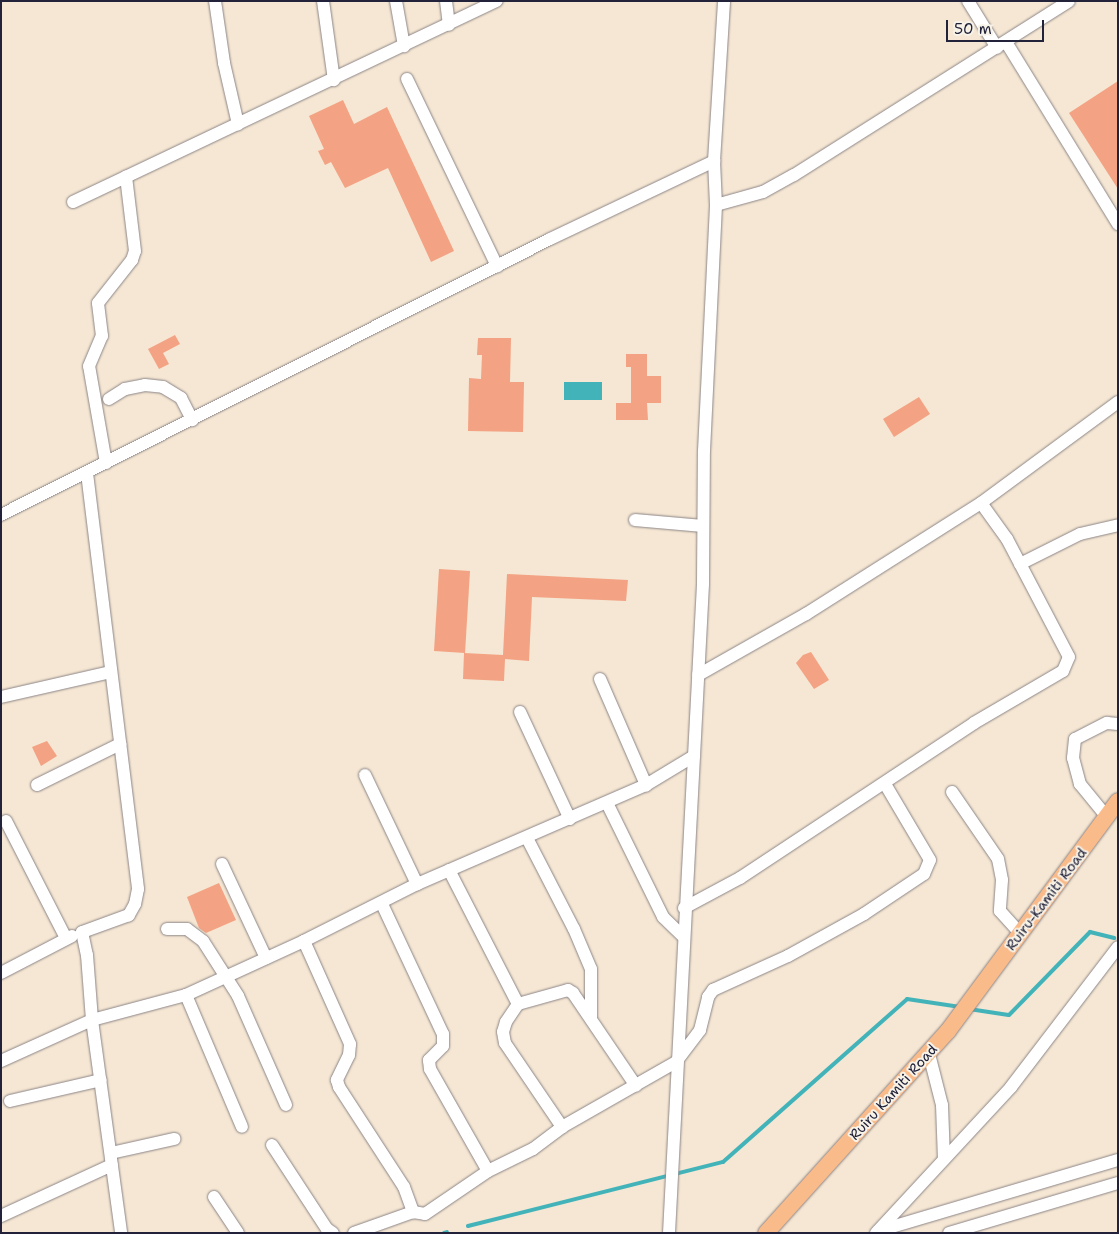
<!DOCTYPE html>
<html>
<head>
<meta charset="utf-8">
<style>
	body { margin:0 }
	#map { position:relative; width:1119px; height:1234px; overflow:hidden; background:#f5e7d3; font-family:"Shantell Sans",sans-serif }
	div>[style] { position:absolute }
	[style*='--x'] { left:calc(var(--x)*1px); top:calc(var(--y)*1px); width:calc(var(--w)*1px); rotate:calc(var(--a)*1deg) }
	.water>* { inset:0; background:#43b3ba }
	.stream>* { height:4px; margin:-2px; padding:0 2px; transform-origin:2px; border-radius:2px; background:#43b3ba }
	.building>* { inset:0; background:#f3a283 }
	.roads { filter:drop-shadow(0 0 1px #8c8487) drop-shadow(0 0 1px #8c8487) }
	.minor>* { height:12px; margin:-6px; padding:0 6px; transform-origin:6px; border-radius:6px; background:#fff }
	.major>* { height:16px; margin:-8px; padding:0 8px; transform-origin:8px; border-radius:8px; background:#fabb8b }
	span { translate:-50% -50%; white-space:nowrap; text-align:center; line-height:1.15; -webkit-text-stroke:4px #f7f3e8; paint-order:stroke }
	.street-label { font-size:14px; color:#22223b }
	.frame { position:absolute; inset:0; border:2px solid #22223b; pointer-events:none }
	.scale { position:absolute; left:946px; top:20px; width:98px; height:22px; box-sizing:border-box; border:2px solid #22223b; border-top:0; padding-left:6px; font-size:15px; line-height:18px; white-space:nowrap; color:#22223b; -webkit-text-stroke:4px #f7f3e8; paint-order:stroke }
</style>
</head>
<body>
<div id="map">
	<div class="water">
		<div style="clip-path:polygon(602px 382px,602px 400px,564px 400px,564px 382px)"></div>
	</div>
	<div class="stream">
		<div style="--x:969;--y:1009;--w:40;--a:8.5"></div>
		<div style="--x:1009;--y:1015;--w:116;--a:-45.7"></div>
		<div style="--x:1090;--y:932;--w:25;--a:14"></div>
		<div style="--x:468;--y:1226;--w:263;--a:-14.1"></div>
		<div style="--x:723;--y:1162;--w:246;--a:-41.5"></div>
		<div style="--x:907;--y:999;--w:54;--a:8.6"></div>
		<div style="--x:444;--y:1233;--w:3;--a:-18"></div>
	</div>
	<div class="building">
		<div style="clip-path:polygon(1118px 81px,1118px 189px,1069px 113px)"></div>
		<div style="clip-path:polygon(343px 100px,354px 124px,387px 107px,454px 251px,431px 262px,388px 168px,345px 188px,331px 162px,325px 165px,318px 151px,324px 149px,309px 116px)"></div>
		<div style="clip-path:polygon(175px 335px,180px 344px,163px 353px,169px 364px,159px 369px,148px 349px)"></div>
		<div style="clip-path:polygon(478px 338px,511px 338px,510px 382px,524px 382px,523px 432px,468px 431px,469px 378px,481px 379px,482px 355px,477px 355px)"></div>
		<div style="clip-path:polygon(626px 354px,647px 354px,647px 376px,661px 376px,661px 403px,647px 403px,648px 420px,616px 420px,616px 403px,631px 403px,631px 367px,626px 367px)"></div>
		<div style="clip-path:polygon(919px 397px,930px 414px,894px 437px,883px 419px)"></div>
		<div style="clip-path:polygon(439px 569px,470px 571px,465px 653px,434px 651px)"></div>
		<div style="clip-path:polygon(507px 574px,628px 580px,626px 601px,532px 597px,529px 661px,505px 659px,504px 681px,463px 679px,464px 653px,503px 655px)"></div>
		<div style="clip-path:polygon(811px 652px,829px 680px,814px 689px,796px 663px,803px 655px)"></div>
		<div style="clip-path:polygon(47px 741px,57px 756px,41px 766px,32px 747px)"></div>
		<div style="clip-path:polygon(219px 883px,236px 920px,206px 933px,199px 928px,187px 897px)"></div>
	</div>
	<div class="roads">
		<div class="minor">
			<div style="--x:215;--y:1;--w:63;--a:81.7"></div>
			<div style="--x:224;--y:63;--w:63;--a:77.1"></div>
			<div style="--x:323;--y:1;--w:80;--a:82.1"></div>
			<div style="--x:396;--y:1;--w:46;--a:79.9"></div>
			<div style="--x:446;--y:1;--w:24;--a:83"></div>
			<div style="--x:968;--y:1;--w:55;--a:58.3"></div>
			<div style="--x:1006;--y:42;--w:214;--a:58.4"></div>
			<div style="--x:407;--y:79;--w:208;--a:64.3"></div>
			<div style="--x:73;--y:202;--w:469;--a:-25.4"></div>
			<div style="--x:716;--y:205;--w:49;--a:-15.5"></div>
			<div style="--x:763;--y:192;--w:35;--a:-29"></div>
			<div style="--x:794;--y:175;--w:325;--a:-32.3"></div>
			<div style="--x:109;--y:399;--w:19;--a:-32"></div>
			<div style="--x:125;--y:389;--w:20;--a:-11"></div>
			<div style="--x:145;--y:385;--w:18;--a:6"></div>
			<div style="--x:163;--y:387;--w:21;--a:31"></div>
			<div style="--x:181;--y:398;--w:25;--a:63"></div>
			<div style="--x:106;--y:463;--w:98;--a:-99.9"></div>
			<div style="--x:89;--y:366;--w:33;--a:-67"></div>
			<div style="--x:102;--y:336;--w:33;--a:-97"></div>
			<div style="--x:98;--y:303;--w:55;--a:-51.7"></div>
			<div style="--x:132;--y:260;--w:9;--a:-72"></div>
			<div style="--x:135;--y:251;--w:75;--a:-96.9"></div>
			<div style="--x:87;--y:473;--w:419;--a:83"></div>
			<div style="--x:138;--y:889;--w:15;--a:101"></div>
			<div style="--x:135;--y:904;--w:13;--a:119"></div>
			<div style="--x:129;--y:915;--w:50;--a:160.1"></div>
			<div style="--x:82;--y:932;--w:24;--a:78"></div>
			<div style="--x:87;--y:955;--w:65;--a:85.6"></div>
			<div style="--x:92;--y:1020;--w:215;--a:82.2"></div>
			<div style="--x:981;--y:503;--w:170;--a:-36.4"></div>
			<div style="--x:1;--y:515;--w:614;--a:-26.69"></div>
			<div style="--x:550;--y:239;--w:182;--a:-25.4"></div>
			<div style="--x:635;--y:520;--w:68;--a:5"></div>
			<div style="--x:1020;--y:564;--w:67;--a:-26.6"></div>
			<div style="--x:1080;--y:534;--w:39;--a:-13"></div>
			<div style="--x:600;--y:679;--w:116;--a:66.5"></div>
			<div style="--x:1;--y:697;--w:113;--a:-12.8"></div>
			<div style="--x:520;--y:712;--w:118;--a:65"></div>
			<div style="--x:365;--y:775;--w:121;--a:64.5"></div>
			<div style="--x:37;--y:785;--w:93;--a:-26.3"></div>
			<div style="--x:952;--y:792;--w:81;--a:55.5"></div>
			<div style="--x:998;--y:859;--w:21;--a:79"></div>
			<div style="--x:1002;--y:880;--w:31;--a:94"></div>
			<div style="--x:1000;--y:911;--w:30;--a:48"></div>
			<div style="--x:607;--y:803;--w:127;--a:63.8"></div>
			<div style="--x:663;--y:917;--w:28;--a:44"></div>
			<div style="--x:1107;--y:817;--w:43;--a:-129.3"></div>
			<div style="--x:1080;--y:784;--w:27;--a:-105"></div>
			<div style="--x:1073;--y:758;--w:19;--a:-84"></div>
			<div style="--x:1075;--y:739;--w:36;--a:-27"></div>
			<div style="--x:1107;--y:723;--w:11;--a:5"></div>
			<div style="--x:6;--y:821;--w:131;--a:62.9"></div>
			<div style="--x:527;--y:838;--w:102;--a:62.7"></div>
			<div style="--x:574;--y:929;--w:43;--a:67"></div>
			<div style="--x:591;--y:969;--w:48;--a:90"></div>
			<div style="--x:222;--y:864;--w:104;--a:64.9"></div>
			<div style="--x:449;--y:870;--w:151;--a:62.8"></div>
			<div style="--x:518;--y:1004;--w:22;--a:124"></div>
			<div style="--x:506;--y:1022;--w:10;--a:107"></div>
			<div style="--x:503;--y:1032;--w:11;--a:80"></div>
			<div style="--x:505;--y:1043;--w:102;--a:55.8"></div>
			<div style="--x:562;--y:1127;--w:131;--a:-29.7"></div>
			<div style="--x:676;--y:1062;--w:40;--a:-53"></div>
			<div style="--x:700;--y:1030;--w:34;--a:-76"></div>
			<div style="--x:708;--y:997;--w:9;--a:-54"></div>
			<div style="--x:713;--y:990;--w:82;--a:-24.4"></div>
			<div style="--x:788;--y:956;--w:87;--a:-28.9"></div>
			<div style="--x:864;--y:914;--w:72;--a:-33.7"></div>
			<div style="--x:924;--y:874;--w:15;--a:-67"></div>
			<div style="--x:930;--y:860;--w:88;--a:-120.6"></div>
			<div style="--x:382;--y:904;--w:144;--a:64.9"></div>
			<div style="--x:443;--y:1034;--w:12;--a:90"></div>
			<div style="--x:443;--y:1046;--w:20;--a:135"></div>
			<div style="--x:429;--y:1060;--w:9;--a:84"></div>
			<div style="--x:430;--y:1069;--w:117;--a:60.4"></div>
			<div style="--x:684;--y:908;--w:64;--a:-28.2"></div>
			<div style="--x:740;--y:878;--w:281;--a:-33.5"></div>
			<div style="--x:974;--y:723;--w:103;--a:-30.3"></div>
			<div style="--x:1063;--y:671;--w:15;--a:-67"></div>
			<div style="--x:1069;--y:657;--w:133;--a:-117.7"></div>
			<div style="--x:1007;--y:539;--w:44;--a:-125.8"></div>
			<div style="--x:981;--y:503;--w:207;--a:147.6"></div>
			<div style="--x:806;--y:614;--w:124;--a:150.5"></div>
			<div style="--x:167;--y:929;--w:20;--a:0"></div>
			<div style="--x:187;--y:929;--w:20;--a:37"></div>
			<div style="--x:203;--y:941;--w:65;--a:57.5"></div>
			<div style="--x:238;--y:996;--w:119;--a:66.2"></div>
			<div style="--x:304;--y:941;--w:113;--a:65.9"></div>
			<div style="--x:350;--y:1044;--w:11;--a:95"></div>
			<div style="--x:349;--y:1055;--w:28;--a:116"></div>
			<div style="--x:337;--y:1080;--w:7;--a:74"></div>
			<div style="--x:339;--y:1087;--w:119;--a:57"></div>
			<div style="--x:404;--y:1187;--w:27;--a:70"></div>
			<div style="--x:413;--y:1212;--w:12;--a:9"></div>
			<div style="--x:425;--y:1214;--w:76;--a:-34.3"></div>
			<div style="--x:488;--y:1171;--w:50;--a:-26.1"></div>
			<div style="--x:533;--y:1149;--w:36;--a:-37"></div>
			<div style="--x:1;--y:973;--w:80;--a:-27.5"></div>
			<div style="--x:186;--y:995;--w:143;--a:67"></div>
			<div style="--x:518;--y:1004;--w:52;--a:-15.6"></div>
			<div style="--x:568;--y:990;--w:6;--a:31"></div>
			<div style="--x:573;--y:993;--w:112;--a:55.9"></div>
			<div style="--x:929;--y:1054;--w:53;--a:75.7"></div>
			<div style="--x:942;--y:1105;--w:54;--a:87.9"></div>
			<div style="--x:1;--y:1061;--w:100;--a:-24.3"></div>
			<div style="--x:92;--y:1020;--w:97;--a:-14.9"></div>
			<div style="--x:186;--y:995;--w:130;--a:-24.6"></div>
			<div style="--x:304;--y:941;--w:127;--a:-26.8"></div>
			<div style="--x:417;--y:884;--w:249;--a:-23.4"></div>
			<div style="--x:646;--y:785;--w:56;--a:-31.1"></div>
			<div style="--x:10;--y:1101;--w:93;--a:-13"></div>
			<div style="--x:272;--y:1145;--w:100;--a:56.8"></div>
			<div style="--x:327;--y:1229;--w:7;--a:34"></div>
			<div style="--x:111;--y:1153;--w:65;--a:-12.5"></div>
			<div style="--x:214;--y:1197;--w:43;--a:56.3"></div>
			<div style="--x:1;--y:1216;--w:122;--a:-24.7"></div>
			<div style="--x:878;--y:1231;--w:250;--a:-16.5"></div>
			<div style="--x:354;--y:1233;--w:63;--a:-19.6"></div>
			<div style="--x:669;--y:1233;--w:650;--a:-87"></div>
			<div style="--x:703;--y:584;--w:133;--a:-89.6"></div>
			<div style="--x:704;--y:451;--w:246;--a:-87.2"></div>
			<div style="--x:716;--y:205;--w:44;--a:-92.6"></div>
			<div style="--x:714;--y:161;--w:160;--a:-86.4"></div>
			<div style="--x:876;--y:1233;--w:199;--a:-47.2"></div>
			<div style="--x:1011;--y:1087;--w:176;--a:-52.6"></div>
			<div style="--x:949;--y:1233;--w:176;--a:-16.5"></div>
		</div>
		<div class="major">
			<div style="--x:766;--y:1233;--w:272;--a:-48"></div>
			<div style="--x:948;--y:1031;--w:286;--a:-53.5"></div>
		</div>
	</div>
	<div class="street-label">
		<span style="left:1046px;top:899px;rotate:-53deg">Ruiru-Kamiti Road</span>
		<span style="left:893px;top:1092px;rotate:-48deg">Ruiru Kamiti Road</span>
	</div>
	<div class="frame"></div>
	<div class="scale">50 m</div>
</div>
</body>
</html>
